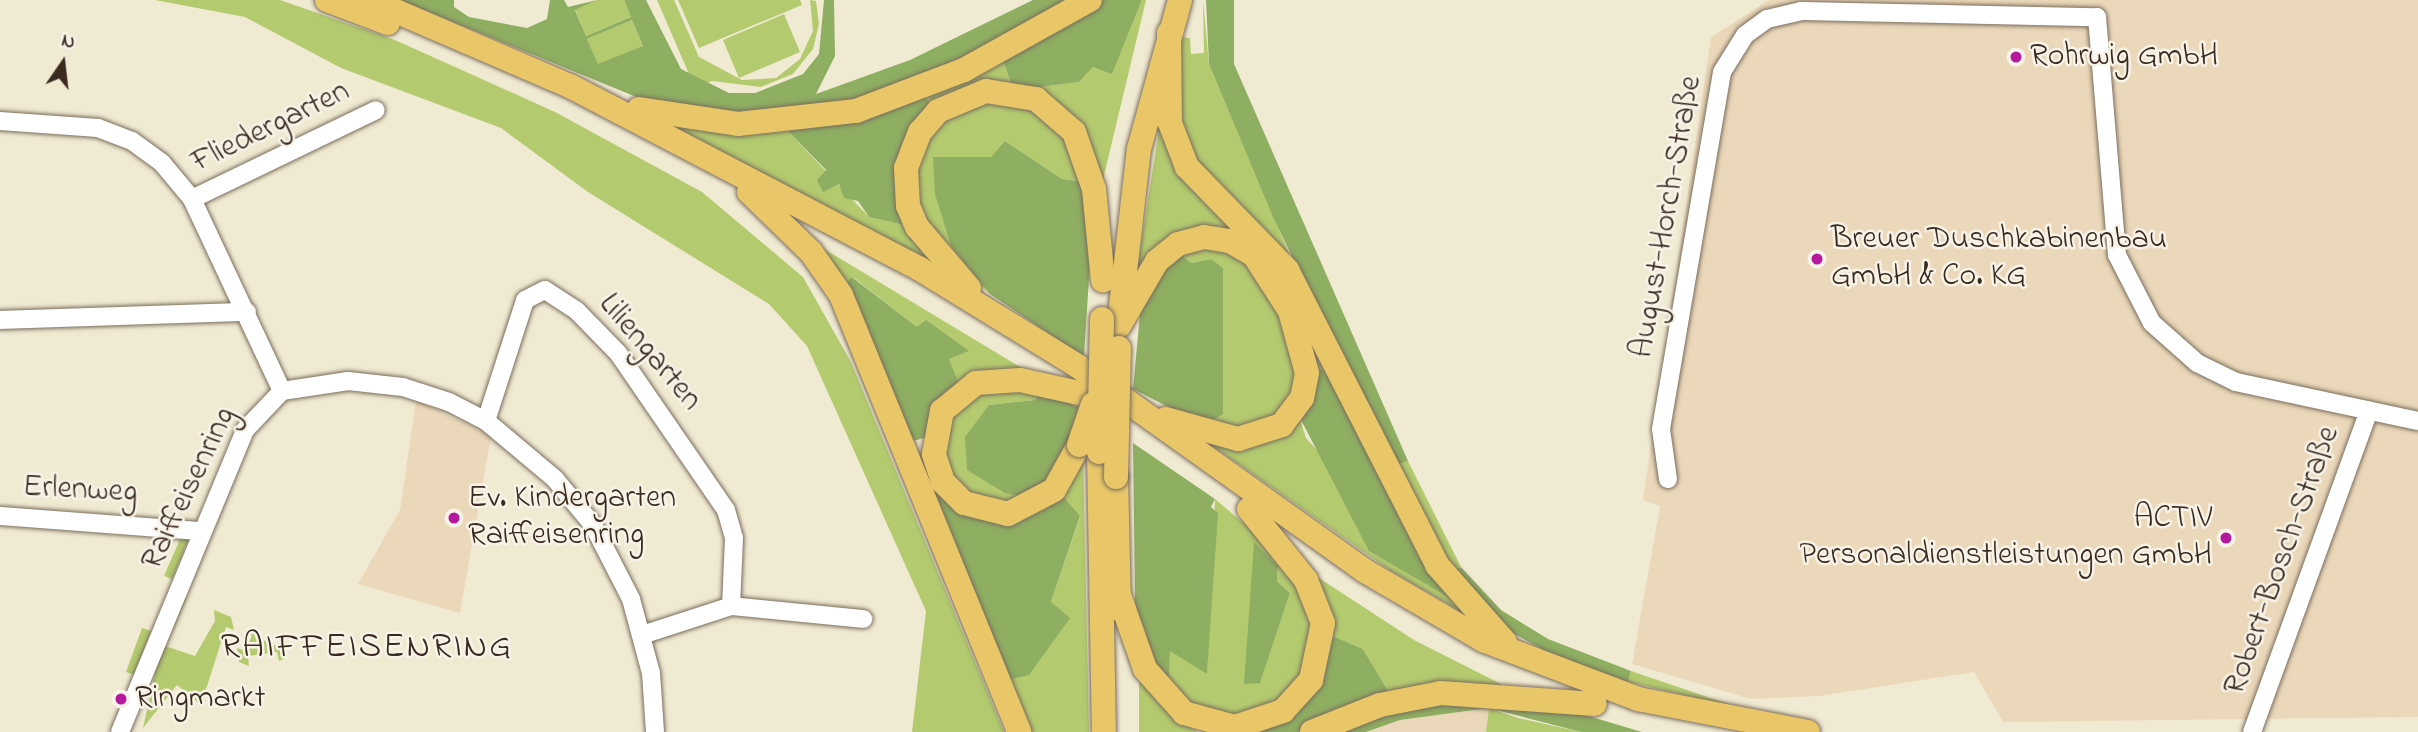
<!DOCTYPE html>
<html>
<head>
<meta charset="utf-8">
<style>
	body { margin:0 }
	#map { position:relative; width:2418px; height:732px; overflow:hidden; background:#f1ead3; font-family:"Indie Flower",sans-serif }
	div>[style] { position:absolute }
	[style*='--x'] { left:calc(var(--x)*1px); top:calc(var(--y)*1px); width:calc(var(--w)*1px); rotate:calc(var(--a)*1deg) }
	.built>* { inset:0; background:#ebd8ba }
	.green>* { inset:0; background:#b3ca6f }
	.forest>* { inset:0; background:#8eae62 }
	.roads { filter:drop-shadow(0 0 2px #7b6d5d) drop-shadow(0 0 2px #7b6d5d) }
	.minor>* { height:18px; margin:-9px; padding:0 9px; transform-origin:9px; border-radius:9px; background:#fff }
	.highway>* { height:24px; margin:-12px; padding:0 12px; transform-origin:12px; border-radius:12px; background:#e9c769 }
	.bridges { filter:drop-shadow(0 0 2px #7b6d5d) drop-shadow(0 0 2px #7b6d5d) }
	.highway-bridge>* { height:24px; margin:-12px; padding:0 12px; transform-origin:12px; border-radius:12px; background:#e9c769 }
	.dots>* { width:19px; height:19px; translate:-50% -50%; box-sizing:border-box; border:4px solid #f7f3e8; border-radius:50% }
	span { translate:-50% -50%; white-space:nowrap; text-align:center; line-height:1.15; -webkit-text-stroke:5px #f7f3e8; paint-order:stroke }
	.poi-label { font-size:32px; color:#3b2a1e }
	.left { translate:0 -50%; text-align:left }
	.right { translate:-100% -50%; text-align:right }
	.street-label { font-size:32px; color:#3b2a1e }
	.quarter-label { font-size:35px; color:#3b2a1e; letter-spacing:2px }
	.north { position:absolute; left:28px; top:28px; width:70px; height:70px; -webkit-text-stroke:5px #f7f3e8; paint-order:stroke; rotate:14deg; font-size:19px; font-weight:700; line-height:28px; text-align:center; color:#3b2a1e }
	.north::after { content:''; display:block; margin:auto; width:24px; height:32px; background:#3b2a1e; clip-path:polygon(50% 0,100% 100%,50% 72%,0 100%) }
</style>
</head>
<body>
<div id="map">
	<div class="built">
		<div style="clip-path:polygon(1769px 0,2418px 0,2418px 717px,2003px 722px,1974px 672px,1819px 696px,1751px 699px,1632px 664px,1660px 506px,1643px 500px,1711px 37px)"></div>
		<div style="clip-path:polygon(416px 400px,491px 436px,460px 613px,358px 584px,400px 510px)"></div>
		<div style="clip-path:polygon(1489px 708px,1486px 732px,1367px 732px,1400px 720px)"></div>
	</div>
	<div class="green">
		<div style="clip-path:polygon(155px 0,280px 0,395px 40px,555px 112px,702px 192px,803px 277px,851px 362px,1004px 732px,912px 732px,926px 611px,807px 346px,769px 304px,588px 192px,501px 128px,341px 68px,245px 17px)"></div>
		<div style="clip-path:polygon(597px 0,624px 0,631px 17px,586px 36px,575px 9px)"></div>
		<div style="clip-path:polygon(657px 0,674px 0,699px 57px,742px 80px,776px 78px,800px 59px,813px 31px,810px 0,816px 1px,819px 24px,813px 49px,793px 74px,761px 87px,712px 81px,695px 88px)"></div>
		<div style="clip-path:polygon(678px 0,800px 0,802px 5px,699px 48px)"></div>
		<div style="clip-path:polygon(1142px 0,1146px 0,1101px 188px,1032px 88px,1079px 82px,1093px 67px,1112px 73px)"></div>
		<div style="clip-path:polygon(1203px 0,1209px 64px,1297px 272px,1187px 153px,1175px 87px,1182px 37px,1190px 38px,1191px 54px,1204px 53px)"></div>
		<div style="clip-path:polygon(784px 14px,800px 52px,739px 78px,723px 40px)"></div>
		<div style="clip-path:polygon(632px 20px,643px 46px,598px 65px,587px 39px)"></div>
		<div style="clip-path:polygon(1002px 58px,1011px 83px,932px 107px,923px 94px)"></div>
		<div style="clip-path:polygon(1016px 99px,1063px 126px,1086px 182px,1062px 179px,1005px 141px,951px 246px,990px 294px,942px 252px,912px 187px,918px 147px,961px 104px)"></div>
		<div style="clip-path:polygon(1162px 111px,1262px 244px,1346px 393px,1335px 393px,1313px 370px,1227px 232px,1137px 269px)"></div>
		<div style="clip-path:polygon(666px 123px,786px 129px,869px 217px,908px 226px,948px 274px)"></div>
		<div style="clip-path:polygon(816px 244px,1030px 373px,959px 384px,948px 359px,968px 351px,917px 327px,853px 277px,844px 285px)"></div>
		<div style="clip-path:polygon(1231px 247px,1275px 293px,1301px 383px,1261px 431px,1204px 425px,1211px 259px,1191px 263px,1177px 251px)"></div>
		<div style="clip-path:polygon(982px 389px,1040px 392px,1035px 400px,989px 405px,1033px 498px,1019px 505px,968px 496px,941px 458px,946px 424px)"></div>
		<div style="clip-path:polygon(1299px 416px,1306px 438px,1469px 616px,1391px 571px,1210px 444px)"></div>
		<div style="clip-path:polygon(1083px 454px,1089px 732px,1029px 732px,1008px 680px,1051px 602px,1080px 517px,1061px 494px)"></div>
		<div style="clip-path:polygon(1408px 461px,1461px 567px,1448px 573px,1393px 466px)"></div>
		<div style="clip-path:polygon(evenodd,1215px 499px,1274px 549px,1318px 625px,1294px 695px,1236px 721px,1169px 695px,1170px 650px,1207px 673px,1215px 499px,1254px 543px,1278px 566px,1277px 581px,1290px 593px,1260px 682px,1254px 543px)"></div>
		<div style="clip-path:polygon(184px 530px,188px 540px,172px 579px,164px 576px)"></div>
		<div style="clip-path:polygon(1316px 576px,1414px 640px,1503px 685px,1390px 694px,1363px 649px,1333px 636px)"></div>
		<div style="clip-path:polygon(182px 597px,187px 598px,165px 646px,195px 656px,215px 621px,214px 610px,231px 617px,234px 630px,226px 627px,201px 705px,177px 685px,143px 728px,161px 646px)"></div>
		<div style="clip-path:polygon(252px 627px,259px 629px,256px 637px,279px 647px,283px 639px,287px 643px,285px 658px,279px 661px,277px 652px,248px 656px,249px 666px,239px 662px,237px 648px,246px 651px,252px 635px,244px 632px)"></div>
		<div style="clip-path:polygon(142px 628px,151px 631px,134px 675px,126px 672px)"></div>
		<div style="clip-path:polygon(1631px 671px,1740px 708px,1628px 682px)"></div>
		<div style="clip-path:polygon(1139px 678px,1171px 716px,1198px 732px,1139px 732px)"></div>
		<div style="clip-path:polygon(1489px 708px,1518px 718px,1581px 732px,1486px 732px)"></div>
	</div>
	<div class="forest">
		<div style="clip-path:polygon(evenodd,399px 0,454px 0,454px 7px,469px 17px,527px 28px,547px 19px,550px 0,564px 0,568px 7px,597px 0,575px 10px,586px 36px,631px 17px,624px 0,646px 0,681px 69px,729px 93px,755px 93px,803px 74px,819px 54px,824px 0,834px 0,835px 56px,816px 94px,910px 60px,1033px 0,1071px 0,977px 55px,863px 103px,736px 116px,656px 105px,399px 0,632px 20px,643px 46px,598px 64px,587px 39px,632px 20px)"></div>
		<div style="clip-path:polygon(1102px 0,1142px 0,1112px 74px,1093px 67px,1079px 82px,1032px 88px,1011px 83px,1002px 58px)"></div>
		<div style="clip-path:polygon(1206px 0,1234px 0,1234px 64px,1408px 461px,1393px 466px,1273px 217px,1209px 64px)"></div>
		<div style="clip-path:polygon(923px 94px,932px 107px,919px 122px,908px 226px,869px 217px,858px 201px,844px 198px,839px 184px,823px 192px,817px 180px,826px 170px,786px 129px)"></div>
		<div style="clip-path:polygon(1005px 141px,1062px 179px,1086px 182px,1090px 262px,1084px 357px,990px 294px,951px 246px,935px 194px,933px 157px,991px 157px)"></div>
		<div style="clip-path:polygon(1177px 251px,1191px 263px,1211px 259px,1223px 268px,1223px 414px,1204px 425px,1133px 389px,1141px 303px)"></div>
		<div style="clip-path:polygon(852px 277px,917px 327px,926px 320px,969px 351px,949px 359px,959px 384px,927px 437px,910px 442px,844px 285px)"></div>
		<div style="clip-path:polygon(1313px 370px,1324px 370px,1335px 392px,1346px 393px,1455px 601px,1369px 551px,1299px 416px)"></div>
		<div style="clip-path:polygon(1040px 392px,1079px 407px,1064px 455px,1033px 498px,1005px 493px,967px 470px,965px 437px,989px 405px,1035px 400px)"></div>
		<div style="clip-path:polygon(1133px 443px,1215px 499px,1211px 507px,1218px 513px,1207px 674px,1170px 651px,1169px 695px,1156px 678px,1135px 603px)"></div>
		<div style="clip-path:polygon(925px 481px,971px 514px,1061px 494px,1080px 516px,1051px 602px,1070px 618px,1029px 675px,1008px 680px)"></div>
		<div style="clip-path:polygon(1254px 542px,1278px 566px,1277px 581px,1290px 593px,1260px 683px,1244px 684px)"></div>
		<div style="clip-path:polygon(1461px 567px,1501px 610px,1548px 639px,1631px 671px,1628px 682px,1553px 655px,1496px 624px,1448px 573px)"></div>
		<div style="clip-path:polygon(1333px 636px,1363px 649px,1390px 694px,1298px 732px,1260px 732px,1291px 718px,1325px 672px)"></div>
		<div style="clip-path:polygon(1435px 700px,1575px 712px,1642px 732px,1581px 732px,1489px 708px,1400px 720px,1366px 732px,1328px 732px)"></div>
	</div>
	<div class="roads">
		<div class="minor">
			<div style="--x:0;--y:121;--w:98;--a:4.1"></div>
			<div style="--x:98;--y:128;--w:36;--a:21"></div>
			<div style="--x:132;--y:141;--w:37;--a:36"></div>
			<div style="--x:162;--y:163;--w:47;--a:50.2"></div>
			<div style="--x:192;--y:199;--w:212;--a:64.9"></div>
			<div style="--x:192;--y:199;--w:204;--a:-25.8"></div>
			<div style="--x:0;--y:320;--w:247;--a:-1.9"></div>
			<div style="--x:486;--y:421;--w:127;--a:-72.1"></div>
			<div style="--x:525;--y:300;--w:22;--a:-27"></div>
			<div style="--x:545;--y:290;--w:38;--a:33"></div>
			<div style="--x:577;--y:311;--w:59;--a:45.7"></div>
			<div style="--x:618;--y:353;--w:191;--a:55.5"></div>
			<div style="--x:726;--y:510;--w:29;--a:74"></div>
			<div style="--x:734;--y:538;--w:68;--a:92.5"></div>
			<div style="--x:1668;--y:479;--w:50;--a:-98"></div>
			<div style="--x:1661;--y:429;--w:362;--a:-80.3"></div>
			<div style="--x:1722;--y:72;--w:44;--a:-58.1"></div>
			<div style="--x:1745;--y:35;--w:27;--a:-36"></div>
			<div style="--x:1767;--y:19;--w:35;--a:-13"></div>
			<div style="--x:1801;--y:11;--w:296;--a:1.2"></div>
			<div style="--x:2097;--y:17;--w:239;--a:85.2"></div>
			<div style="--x:2117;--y:255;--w:76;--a:62.8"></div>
			<div style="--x:2152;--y:323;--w:60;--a:41.6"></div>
			<div style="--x:2197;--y:363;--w:43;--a:26"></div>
			<div style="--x:2236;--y:382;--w:186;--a:12.1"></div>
			<div style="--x:0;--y:516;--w:200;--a:4.3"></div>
			<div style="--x:642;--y:635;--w:94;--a:-18"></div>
			<div style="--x:731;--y:606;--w:133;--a:5.6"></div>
			<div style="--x:120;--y:732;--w:327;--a:-67.5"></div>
			<div style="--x:245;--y:430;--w:54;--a:-46.5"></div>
			<div style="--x:282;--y:391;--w:67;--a:-8.6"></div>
			<div style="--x:348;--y:381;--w:55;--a:6.2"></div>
			<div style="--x:403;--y:387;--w:48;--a:18.1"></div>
			<div style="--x:449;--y:402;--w:42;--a:27.2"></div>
			<div style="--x:486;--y:421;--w:90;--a:40"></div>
			<div style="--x:555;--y:479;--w:60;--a:50.4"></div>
			<div style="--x:593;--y:525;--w:83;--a:62.8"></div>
			<div style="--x:631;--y:599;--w:77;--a:74.9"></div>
			<div style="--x:651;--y:673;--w:59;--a:86.1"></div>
			<div style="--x:2252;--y:732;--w:342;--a:-70"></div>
		</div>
		<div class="highway">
			<div style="--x:327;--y:0;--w:65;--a:20.7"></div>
			<div style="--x:370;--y:0;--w:218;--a:23.3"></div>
			<div style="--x:570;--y:86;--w:395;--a:27.6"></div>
			<div style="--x:920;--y:269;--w:187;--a:31.6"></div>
			<div style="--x:1079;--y:367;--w:351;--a:35.5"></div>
			<div style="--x:1365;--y:571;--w:137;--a:30.3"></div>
			<div style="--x:1483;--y:640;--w:166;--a:20.8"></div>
			<div style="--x:1638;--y:699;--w:173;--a:11"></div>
			<div style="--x:1169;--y:33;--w:90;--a:89.4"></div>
			<div style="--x:1170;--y:123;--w:47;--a:68.9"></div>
			<div style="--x:1187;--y:167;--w:144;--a:45.8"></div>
			<div style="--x:1287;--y:270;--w:331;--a:63"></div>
			<div style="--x:1437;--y:565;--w:103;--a:48.6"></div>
			<div style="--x:639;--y:109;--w:100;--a:8.6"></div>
			<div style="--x:738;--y:124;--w:119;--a:-6.3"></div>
			<div style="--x:856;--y:111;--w:116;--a:-20.8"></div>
			<div style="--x:964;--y:70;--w:144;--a:-29.1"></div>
			<div style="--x:749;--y:192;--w:86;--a:44.1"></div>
			<div style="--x:811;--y:252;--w:52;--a:55.1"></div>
			<div style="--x:841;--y:295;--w:472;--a:67.8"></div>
			<div style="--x:969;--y:288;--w:80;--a:-130.4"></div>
			<div style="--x:917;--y:227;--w:23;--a:-113"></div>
			<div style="--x:908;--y:206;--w:38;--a:-93"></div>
			<div style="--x:906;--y:168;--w:39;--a:-69"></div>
			<div style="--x:920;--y:132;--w:28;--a:-49"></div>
			<div style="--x:938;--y:111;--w:52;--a:-22.6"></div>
			<div style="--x:986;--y:91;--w:51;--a:9.1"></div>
			<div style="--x:1036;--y:99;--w:50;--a:41"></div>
			<div style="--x:1074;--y:132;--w:60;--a:70.7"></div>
			<div style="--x:1094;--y:189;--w:92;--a:84.4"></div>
			<div style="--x:1120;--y:315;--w:167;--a:-83.5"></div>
			<div style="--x:1139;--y:149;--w:155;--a:-74.6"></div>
			<div style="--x:1119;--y:326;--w:75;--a:-59.7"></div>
			<div style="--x:1157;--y:261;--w:27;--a:-39"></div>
			<div style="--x:1178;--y:244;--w:27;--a:-15"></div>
			<div style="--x:1204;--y:237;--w:26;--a:9"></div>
			<div style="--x:1230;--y:241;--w:28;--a:30"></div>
			<div style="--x:1254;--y:255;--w:67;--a:57.3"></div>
			<div style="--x:1290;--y:311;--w:64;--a:74.7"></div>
			<div style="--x:1307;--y:373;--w:25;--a:101"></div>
			<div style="--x:1302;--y:398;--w:34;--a:127"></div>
			<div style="--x:1282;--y:425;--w:46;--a:162.3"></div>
			<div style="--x:1238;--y:439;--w:75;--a:-164.5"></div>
			<div style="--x:1079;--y:445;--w:51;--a:119.1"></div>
			<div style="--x:1054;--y:490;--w:52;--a:152.4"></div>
			<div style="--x:1008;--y:514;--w:45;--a:-166"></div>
			<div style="--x:964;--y:503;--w:30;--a:-135"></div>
			<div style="--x:943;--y:482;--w:29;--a:-108"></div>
			<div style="--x:934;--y:454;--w:44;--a:-79.5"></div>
			<div style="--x:942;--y:411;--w:44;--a:-39.5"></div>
			<div style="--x:976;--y:383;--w:44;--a:-3.9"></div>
			<div style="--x:1020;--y:380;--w:70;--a:12.4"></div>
			<div style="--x:1099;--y:452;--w:280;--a:89"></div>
			<div style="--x:1116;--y:477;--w:132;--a:88.7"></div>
			<div style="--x:1119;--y:595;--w:78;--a:70.6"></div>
			<div style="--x:1145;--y:669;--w:59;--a:48.4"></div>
			<div style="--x:1184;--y:713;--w:53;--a:15.4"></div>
			<div style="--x:1235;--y:727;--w:51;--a:-18.4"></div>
			<div style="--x:1283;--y:711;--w:42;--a:-47.9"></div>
			<div style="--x:1311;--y:680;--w:58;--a:-78.1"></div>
			<div style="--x:1323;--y:623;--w:46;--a:-111.6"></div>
			<div style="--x:1306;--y:580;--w:91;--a:-128.8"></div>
			<div style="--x:1312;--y:732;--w:73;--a:-21.7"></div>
			<div style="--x:1380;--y:705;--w:62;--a:-11.1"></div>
			<div style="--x:1441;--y:693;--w:154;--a:4.1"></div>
		</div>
	</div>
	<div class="bridges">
		<div class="highway-bridge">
			<div style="--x:1079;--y:445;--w:43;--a:-71.1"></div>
			<div style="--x:1099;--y:452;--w:133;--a:-88.7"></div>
			<div style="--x:1116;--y:477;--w:129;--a:-88.7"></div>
		</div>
	</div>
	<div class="dots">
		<div style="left:2016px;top:57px;background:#b5179e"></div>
		<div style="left:1817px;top:259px;background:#b5179e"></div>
		<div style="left:454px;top:518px;background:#b5179e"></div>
		<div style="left:2226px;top:538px;background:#b5179e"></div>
		<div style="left:121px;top:699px;background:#b5179e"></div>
	</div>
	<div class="poi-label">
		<span class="left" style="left:2030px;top:57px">Rohrwig GmbH</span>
		<span class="left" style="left:1831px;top:259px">Breuer Duschkabinenbau<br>GmbH &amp; Co. KG</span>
		<span class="left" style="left:468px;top:518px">Ev. Kindergarten<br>Raiffeisenring</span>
		<span class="right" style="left:2212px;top:538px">ACTIV<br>Personaldienstleistungen GmbH</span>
		<span class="left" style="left:135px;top:699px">Ringmarkt</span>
	</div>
	<div class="street-label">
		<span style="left:271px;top:128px;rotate:-26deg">Fliedergarten</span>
		<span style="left:1668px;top:217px;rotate:-80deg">August-Horch-Straße</span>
		<span style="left:649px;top:353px;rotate:50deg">Liliengarten</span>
		<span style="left:190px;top:489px;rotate:-64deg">Raiffeisenring</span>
		<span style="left:80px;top:491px;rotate:3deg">Erlenweg</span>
		<span style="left:2283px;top:561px;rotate:-70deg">Robert-Bosch-Straße</span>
	</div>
	<div class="quarter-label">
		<span style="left:367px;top:648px">RAIFFEISENRING</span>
	</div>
	<div class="north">N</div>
</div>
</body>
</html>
